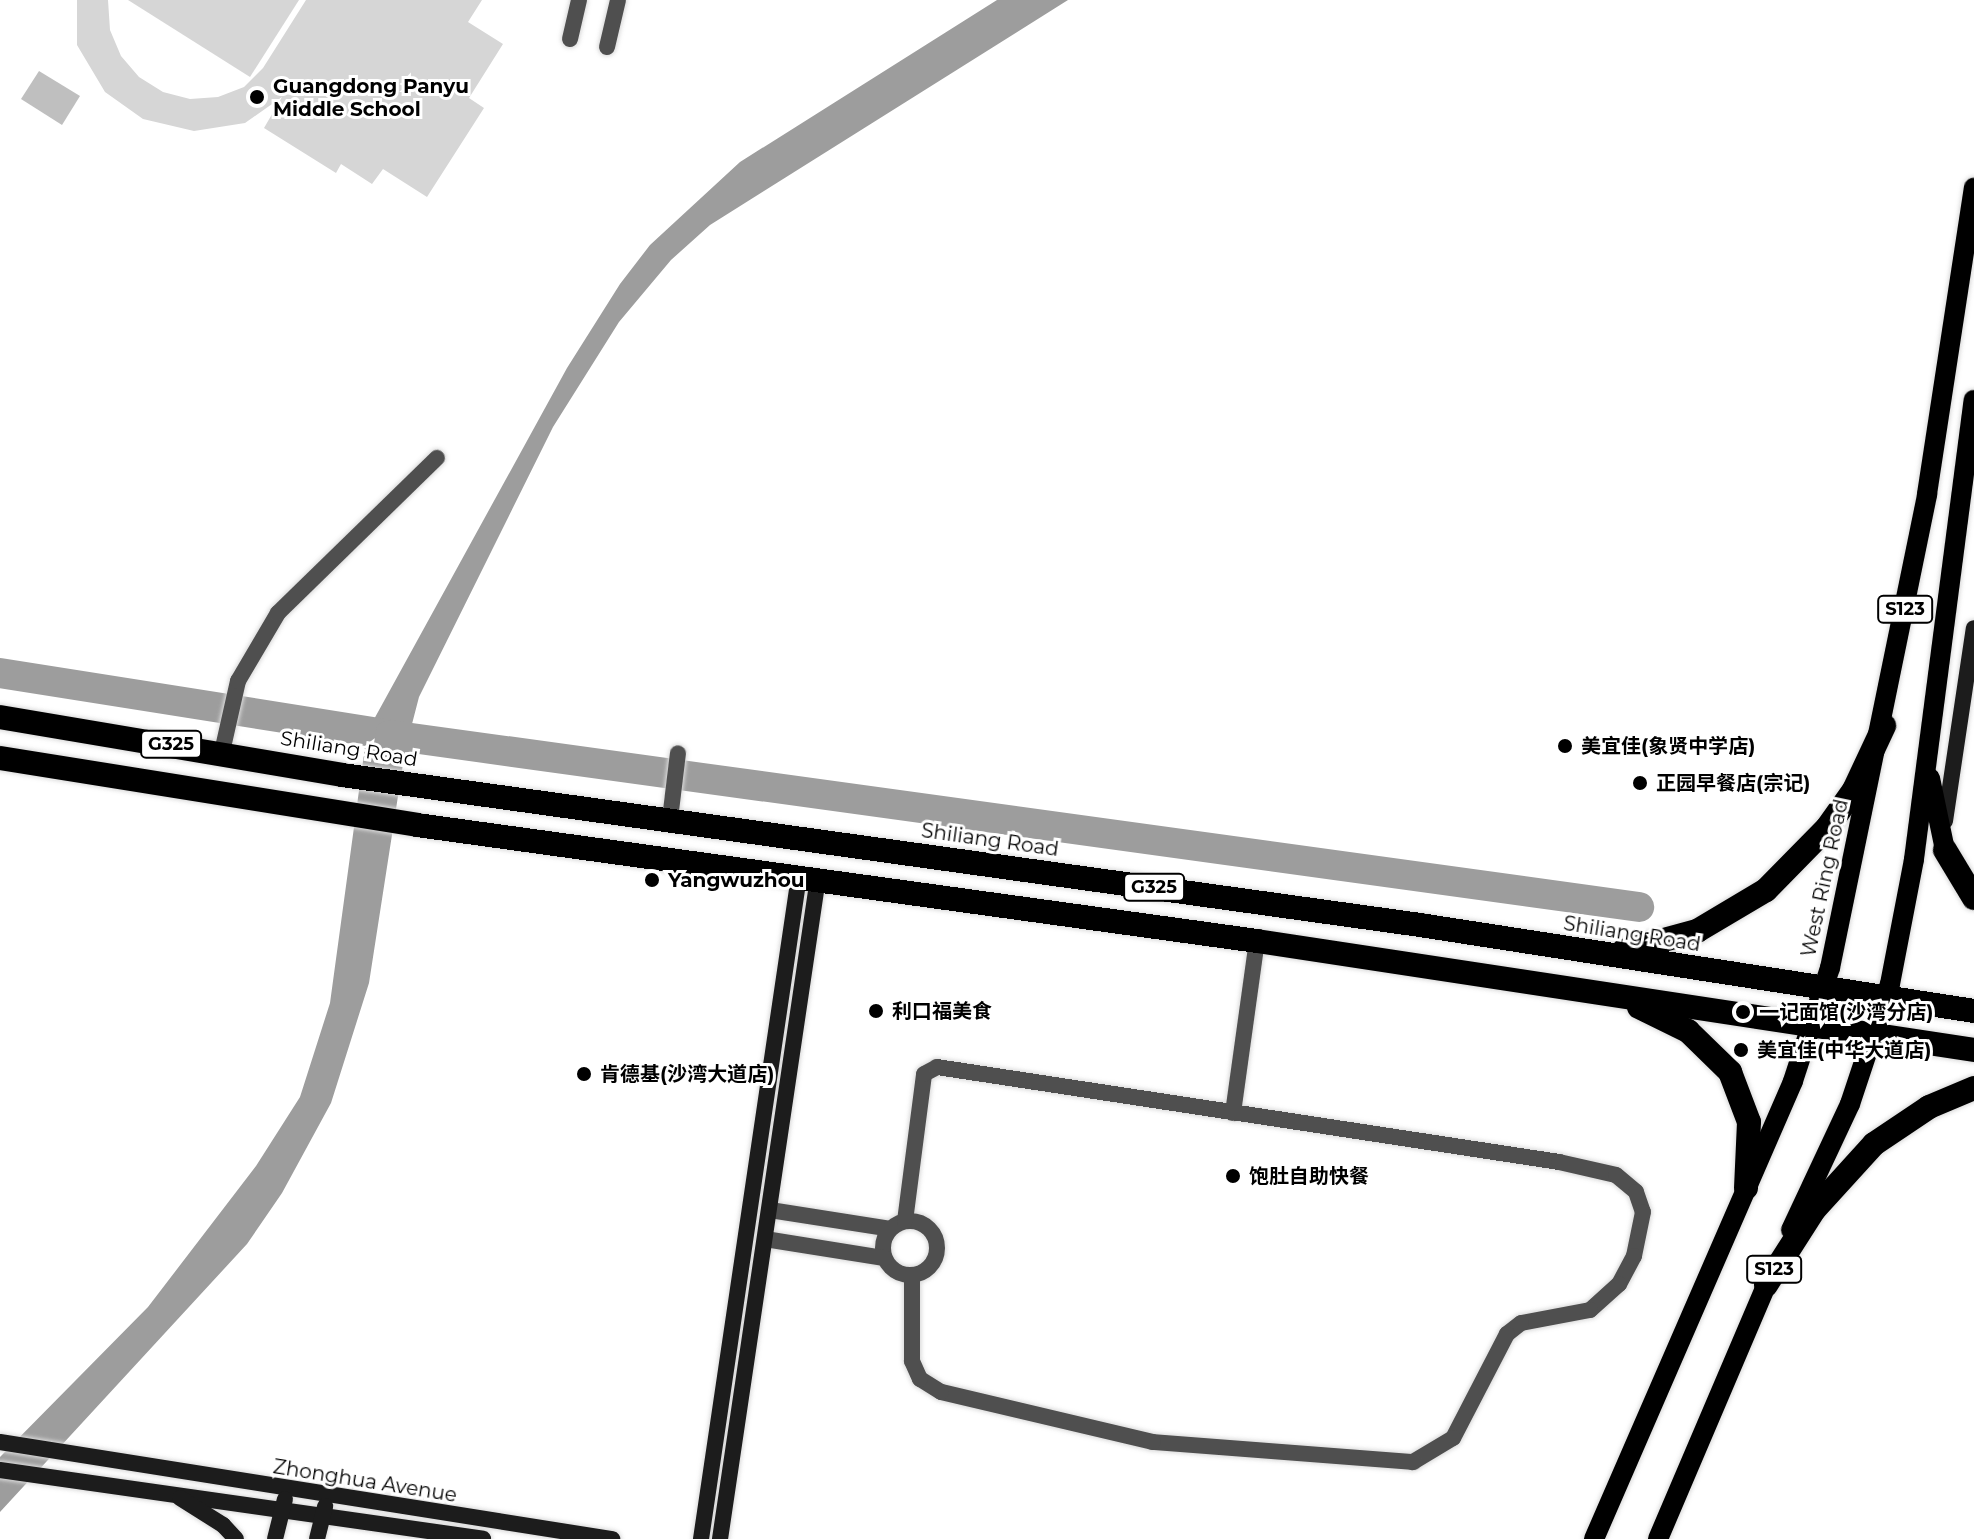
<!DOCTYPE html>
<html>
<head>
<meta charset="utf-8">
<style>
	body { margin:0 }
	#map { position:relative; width:1974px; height:1539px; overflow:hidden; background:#fff; font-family:Montserrat,"Noto Sans SC",sans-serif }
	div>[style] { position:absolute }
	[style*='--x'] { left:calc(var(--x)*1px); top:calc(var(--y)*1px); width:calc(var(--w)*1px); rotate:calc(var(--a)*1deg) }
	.green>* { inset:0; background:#d6d6d6 }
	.water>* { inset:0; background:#9d9d9d }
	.river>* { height:30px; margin:-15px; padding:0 15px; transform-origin:15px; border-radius:15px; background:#9d9d9d }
	.building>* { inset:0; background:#bfbfbf }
	.roads { filter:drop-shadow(0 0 2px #dbdbdb) drop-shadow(0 0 2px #dbdbdb) }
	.street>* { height:16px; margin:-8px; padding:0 8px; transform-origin:8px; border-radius:8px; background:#4f4f4f }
	.street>.ring { margin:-8px; padding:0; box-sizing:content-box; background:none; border:16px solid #4f4f4f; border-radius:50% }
	.secondary>* { height:16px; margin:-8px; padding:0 8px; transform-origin:8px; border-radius:8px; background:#1c1c1c }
	.primary>* { height:20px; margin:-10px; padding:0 10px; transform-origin:10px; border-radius:10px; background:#000 }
	.highway>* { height:24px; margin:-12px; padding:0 12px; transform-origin:12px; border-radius:12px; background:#000 }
	.dots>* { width:22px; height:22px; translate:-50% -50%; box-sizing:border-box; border:4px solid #fff; border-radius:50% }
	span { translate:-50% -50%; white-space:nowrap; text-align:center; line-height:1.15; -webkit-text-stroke:6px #fff; paint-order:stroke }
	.shield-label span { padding:2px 6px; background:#fff; border:2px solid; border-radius:6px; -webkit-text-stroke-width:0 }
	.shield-label { font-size:18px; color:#000; font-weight:700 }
	.poi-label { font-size:20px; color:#000; font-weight:700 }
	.left { translate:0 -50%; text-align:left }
	.street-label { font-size:20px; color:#000 }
</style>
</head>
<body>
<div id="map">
	<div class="green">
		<div style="clip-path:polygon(77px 0,108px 0,110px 30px,121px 56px,139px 77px,163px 92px,190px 99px,218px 97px,244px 87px,263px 68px,306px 0,482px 0,468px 22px,503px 44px,469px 98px,484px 108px,427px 197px,383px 169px,372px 184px,341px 164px,336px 173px,264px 128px,282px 97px,245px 123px,194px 131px,143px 119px,105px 92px,77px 45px)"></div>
		<div style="clip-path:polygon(128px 0,299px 0,250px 77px)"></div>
	</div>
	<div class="water">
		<div style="clip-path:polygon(997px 0,1068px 0,710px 225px,671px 260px,619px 322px,553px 427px,419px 697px,405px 751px,369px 983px,331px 1103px,282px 1193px,247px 1244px,0 1512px,0 1457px,148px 1307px,256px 1166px,300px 1097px,330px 1003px,367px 732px,567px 368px,620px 284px,650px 245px,740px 162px)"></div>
	</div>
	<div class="river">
		<div style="--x:0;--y:673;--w:395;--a:9"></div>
		<div style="--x:390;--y:735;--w:1261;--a:7.84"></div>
	</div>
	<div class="building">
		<div style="clip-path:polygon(39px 71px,80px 96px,62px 125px,21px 99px)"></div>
	</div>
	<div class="roads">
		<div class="street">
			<div style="--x:570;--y:39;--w:40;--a:-77"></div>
			<div style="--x:607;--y:47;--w:48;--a:-76.8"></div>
			<div style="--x:222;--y:752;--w:73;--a:-77.3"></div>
			<div style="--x:238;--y:681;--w:79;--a:-59.5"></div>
			<div style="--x:278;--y:613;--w:222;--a:-44.3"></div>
			<div style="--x:670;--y:819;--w:66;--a:-83.1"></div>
			<div style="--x:1233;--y:1113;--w:174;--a:-82.1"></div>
			<div style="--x:770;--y:1210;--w:122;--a:8.9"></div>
			<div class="ring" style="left:883px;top:1221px;width:38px;height:38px"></div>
			<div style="--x:905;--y:1221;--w:148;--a:-82.6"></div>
			<div style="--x:924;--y:1074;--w:15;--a:-28"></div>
			<div style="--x:937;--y:1067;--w:629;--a:8.68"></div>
			<div style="--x:1559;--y:1162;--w:58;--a:12.8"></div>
			<div style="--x:1616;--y:1175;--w:26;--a:40"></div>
			<div style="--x:1636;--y:1192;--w:21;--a:71"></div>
			<div style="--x:1643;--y:1212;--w:45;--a:101.6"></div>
			<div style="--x:1634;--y:1256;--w:32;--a:118"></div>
			<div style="--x:1619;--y:1284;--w:39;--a:138"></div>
			<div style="--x:1590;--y:1310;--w:70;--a:169.3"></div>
			<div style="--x:1521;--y:1323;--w:18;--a:142"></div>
			<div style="--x:1507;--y:1334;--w:117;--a:117.4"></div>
			<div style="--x:1453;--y:1438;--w:47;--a:149"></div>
			<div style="--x:1413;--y:1462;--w:261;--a:-175.6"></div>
			<div style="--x:1153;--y:1442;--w:218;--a:-166.7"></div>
			<div style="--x:941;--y:1392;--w:25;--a:-148"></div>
			<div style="--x:920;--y:1379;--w:20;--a:-114"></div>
			<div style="--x:912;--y:1361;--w:86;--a:-90"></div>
			<div style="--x:765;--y:1239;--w:121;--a:9.1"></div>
		</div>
		<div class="secondary">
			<div style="--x:1945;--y:821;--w:195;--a:-81.5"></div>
			<div style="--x:0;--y:1442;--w:620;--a:9.01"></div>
			<div style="--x:0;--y:1470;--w:488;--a:8.1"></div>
			<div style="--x:180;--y:1498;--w:51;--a:32.1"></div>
			<div style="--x:223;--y:1525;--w:19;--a:47"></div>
			<div style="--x:275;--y:1539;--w:41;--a:-76"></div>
			<div style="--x:317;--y:1539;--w:34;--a:-76"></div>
			<div style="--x:701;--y:1539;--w:670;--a:-81.59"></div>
			<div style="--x:720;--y:1539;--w:668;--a:-81.57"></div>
		</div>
		<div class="primary">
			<div style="--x:1930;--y:778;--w:74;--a:78.2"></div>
			<div style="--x:1791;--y:1230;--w:139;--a:-64.9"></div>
			<div style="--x:1850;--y:1104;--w:126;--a:-71.6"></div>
			<div style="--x:1890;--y:984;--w:127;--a:-79.1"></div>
			<div style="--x:1914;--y:859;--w:463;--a:-82.6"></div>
			<div style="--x:1594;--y:1539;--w:499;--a:-66.5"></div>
			<div style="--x:1793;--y:1081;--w:119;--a:-71.9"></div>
			<div style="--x:1830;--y:968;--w:484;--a:-78.4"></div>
			<div style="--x:1927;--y:494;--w:310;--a:-81.3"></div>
			<div style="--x:1658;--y:1539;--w:288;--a:-66.9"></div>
		</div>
		<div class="highway">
			<div style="--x:0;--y:717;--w:347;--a:9.6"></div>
			<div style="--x:342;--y:775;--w:1088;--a:7.92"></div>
			<div style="--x:1420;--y:925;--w:561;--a:8.82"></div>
			<div style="--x:0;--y:758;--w:422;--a:9.1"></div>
			<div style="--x:417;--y:825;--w:848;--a:7.86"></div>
			<div style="--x:1257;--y:941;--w:725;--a:8.64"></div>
			<div style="--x:1945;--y:850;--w:56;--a:58.9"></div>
			<div style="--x:1623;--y:951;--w:77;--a:-15.1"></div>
			<div style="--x:1697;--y:931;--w:80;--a:-30.7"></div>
			<div style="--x:1766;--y:890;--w:87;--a:-45.5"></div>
			<div style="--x:1827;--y:828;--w:47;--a:-54.6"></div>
			<div style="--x:1854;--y:790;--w:71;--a:-64.9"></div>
			<div style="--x:1639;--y:1007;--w:55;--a:26.1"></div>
			<div style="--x:1688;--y:1031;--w:59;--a:44.3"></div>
			<div style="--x:1730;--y:1072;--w:53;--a:69.2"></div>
			<div style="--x:1749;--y:1122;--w:66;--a:92.6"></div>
			<div style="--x:1766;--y:1285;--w:89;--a:-57.4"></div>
			<div style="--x:1814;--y:1210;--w:89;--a:-47.7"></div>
			<div style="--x:1874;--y:1144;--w:66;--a:-33.9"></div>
			<div style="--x:1929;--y:1107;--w:49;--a:-22.9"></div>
		</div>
	</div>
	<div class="dots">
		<div style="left:257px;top:97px;background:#000"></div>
		<div style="left:1565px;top:746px;background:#000"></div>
		<div style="left:1640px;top:783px;background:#000"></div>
		<div style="left:652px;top:880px;background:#000"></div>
		<div style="left:876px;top:1011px;background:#000"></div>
		<div style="left:1743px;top:1012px;background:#000"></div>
		<div style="left:1741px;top:1050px;background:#000"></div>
		<div style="left:584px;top:1074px;background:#000"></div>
		<div style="left:1233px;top:1176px;background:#000"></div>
	</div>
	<div class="shield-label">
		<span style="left:1905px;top:609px">S123</span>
		<span style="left:171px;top:744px">G325</span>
		<span style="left:1154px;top:887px">G325</span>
		<span style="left:1774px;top:1269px">S123</span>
	</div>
	<div class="poi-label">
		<span class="left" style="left:273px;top:98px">Guangdong Panyu<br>Middle School</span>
		<span class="left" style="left:1581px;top:746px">美宜佳(象贤中学店)</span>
		<span class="left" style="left:1656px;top:783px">正园早餐店(宗记)</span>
		<span class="left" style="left:668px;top:880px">Yangwuzhou</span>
		<span class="left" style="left:892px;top:1011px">利口福美食</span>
		<span class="left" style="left:1759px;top:1012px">一记面馆(沙湾分店)</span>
		<span class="left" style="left:1757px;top:1050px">美宜佳(中华大道店)</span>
		<span class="left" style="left:600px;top:1074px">肯德基(沙湾大道店)</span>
		<span class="left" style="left:1249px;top:1176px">饱肚自助快餐</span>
	</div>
	<div class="street-label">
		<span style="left:349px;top:749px;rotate:9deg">Shiliang Road</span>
		<span style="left:990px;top:840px;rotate:8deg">Shiliang Road</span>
		<span style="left:1825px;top:878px;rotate:-78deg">West Ring Road</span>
		<span style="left:1632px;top:934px;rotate:9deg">Shiliang Road</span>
		<span style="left:365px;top:1481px;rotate:9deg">Zhonghua Avenue</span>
	</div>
</div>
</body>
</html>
